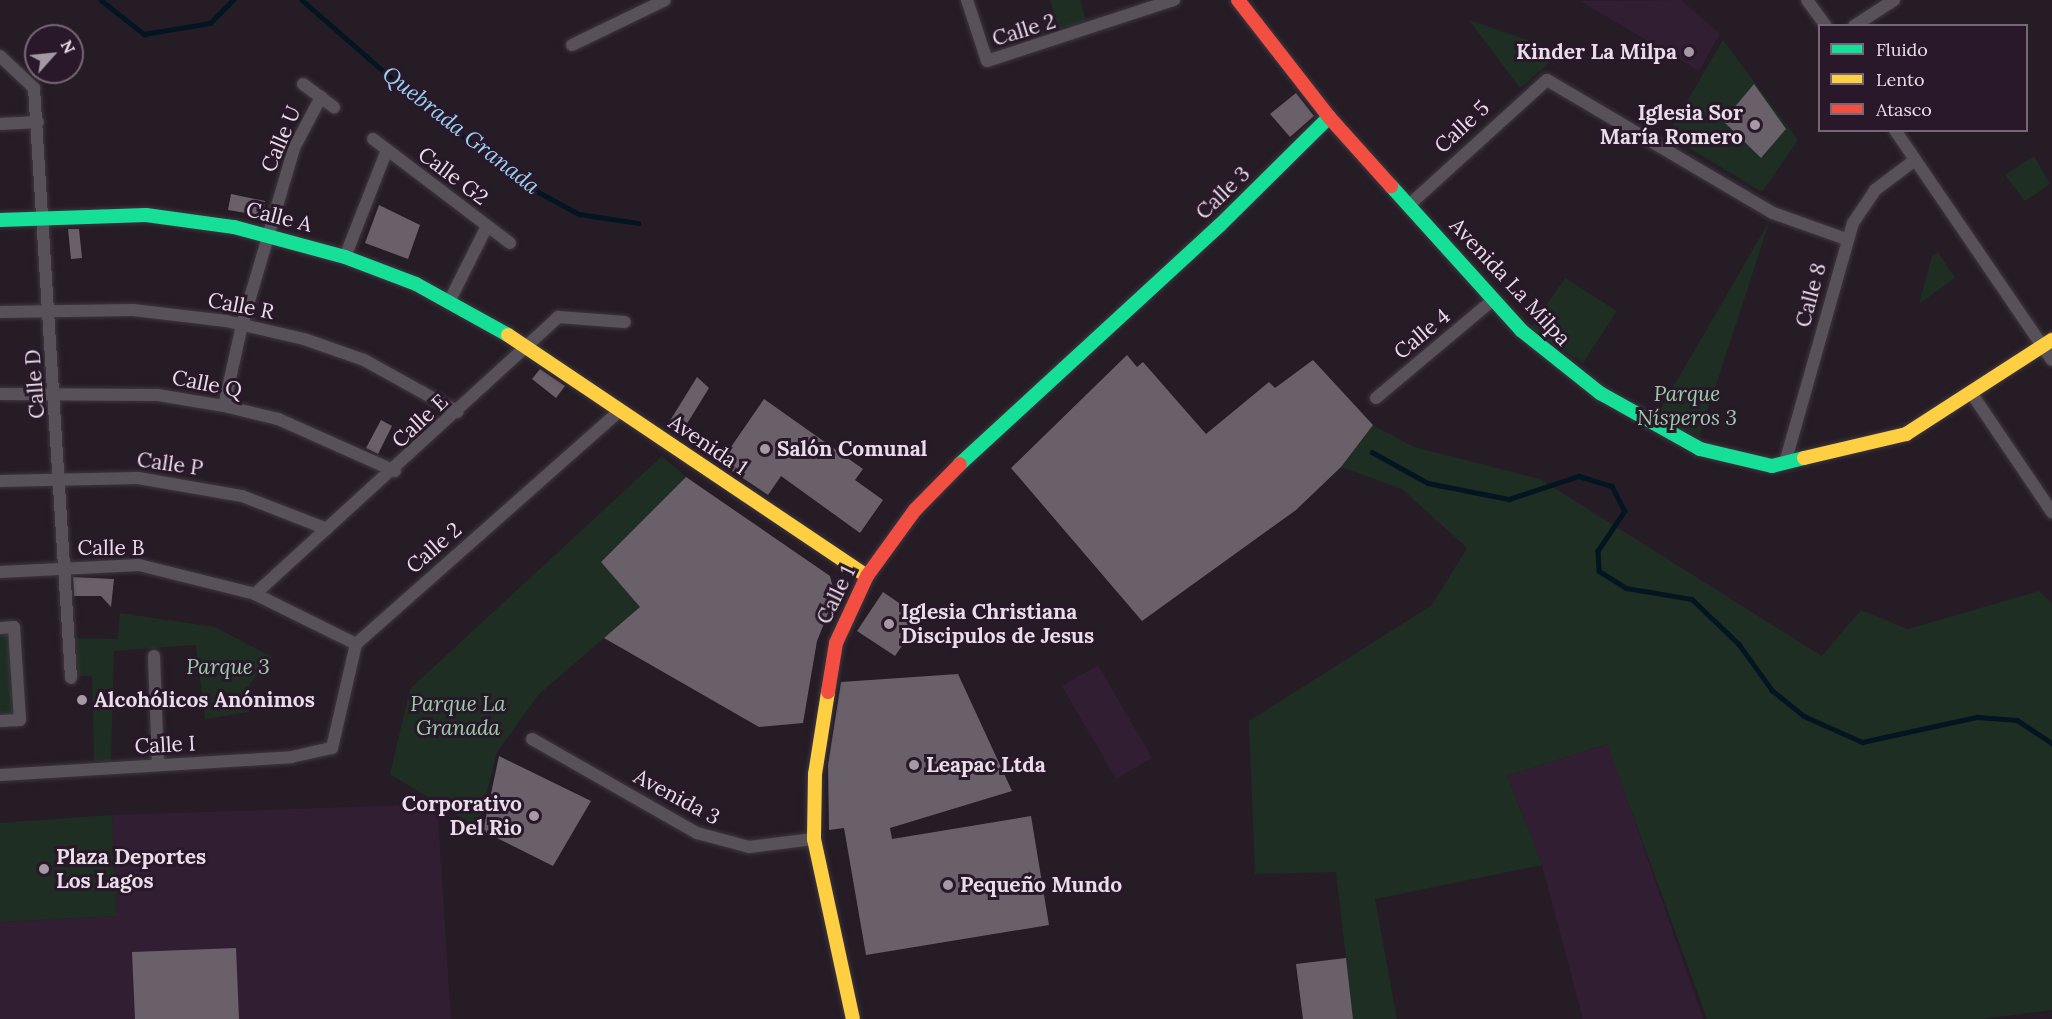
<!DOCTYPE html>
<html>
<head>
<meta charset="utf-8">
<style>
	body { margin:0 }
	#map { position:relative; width:2052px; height:1019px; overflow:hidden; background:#261c26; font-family:Lora,serif }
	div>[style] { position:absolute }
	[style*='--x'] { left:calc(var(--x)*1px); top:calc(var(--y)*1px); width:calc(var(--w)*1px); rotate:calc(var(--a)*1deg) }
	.built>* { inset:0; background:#311e32 }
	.green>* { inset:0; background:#1e2e23 }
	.stream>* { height:4.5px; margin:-2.25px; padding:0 2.25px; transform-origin:2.25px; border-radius:2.25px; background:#031520 }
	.building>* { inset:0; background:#6a606a }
	.roads { filter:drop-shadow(0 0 2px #3e373e) drop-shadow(0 0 2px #3e373e) }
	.street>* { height:12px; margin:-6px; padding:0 6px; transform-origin:6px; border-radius:6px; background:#59515a }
	.fast>* { height:14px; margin:-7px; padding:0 7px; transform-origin:7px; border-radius:7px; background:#16e098 }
	.slow>* { height:14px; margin:-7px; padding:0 7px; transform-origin:7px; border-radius:7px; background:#ffcf43 }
	.jam>* { height:14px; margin:-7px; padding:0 7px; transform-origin:7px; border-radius:7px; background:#f24e42 }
	.dots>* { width:16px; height:16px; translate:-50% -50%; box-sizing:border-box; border:3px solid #29182a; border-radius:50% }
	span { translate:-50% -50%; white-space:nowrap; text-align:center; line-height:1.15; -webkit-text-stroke:6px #29182a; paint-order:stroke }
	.street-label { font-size:21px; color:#e9dde9 }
	.poi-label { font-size:21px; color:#e9dde9; font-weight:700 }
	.right { translate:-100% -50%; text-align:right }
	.left { translate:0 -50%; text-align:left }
	.park-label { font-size:21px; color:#9acea8; font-style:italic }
	.water-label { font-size:22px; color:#98d3f3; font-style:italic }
	.legend { position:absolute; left:1818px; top:24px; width:210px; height:108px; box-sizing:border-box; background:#29182a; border:2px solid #766776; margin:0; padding:8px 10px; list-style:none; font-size:18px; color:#e9dde9 }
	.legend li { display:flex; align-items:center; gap:12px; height:30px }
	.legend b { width:30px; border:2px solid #766776 }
	.north { position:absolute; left:24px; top:24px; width:60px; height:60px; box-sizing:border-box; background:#29182a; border:2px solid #766776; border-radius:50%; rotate:63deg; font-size:16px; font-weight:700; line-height:24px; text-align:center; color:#e9dde9 }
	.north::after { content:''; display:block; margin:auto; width:21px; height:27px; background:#a599a5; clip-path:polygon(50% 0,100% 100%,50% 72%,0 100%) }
</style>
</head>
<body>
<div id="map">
	<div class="built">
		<div style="clip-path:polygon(1681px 0,1720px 34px,1699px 71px,1580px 1px)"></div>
		<div style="clip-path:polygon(1098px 665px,1152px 758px,1116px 779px,1062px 686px)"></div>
		<div style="clip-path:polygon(1608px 744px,1703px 1019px,1583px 1019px,1542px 865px,1507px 776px)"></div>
		<div style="clip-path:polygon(437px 804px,451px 1019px,0 1019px,0 922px,117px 916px,112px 815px)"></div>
	</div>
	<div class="green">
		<div style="clip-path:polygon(1050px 0,1080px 0,1086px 21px,1059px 29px)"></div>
		<div style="clip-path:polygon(1469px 20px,1554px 49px,1547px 65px,1520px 88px)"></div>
		<div style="clip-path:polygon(evenodd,1723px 40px,1798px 140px,1762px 192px,1667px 135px,1723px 40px,1754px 85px,1786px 129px,1761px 158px,1723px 121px,1754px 85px)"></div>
		<div style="clip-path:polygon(2034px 156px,2050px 184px,2025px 201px,2005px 175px)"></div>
		<div style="clip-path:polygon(1770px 220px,1699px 437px,1657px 415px)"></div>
		<div style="clip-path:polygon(1938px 252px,1955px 278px,1919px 304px,1932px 256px)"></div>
		<div style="clip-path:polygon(1565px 278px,1617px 311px,1583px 363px,1530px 329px)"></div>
		<div style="clip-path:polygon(1373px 425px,1414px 447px,1540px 479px,1822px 656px,1861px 610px,1908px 629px,2039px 591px,2052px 603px,2052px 1010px,1982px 1019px,1707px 1019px,1607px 744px,1507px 776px,1542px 865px,1375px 899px,1397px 1019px,1353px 1019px,1336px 872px,1255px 874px,1249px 721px,1432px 605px,1467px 548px,1402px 489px,1341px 467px)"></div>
		<div style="clip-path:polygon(662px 456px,686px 477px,601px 561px,640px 607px,539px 694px,497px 752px,478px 828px,390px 774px,410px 689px)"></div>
		<div style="clip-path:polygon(120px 613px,215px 627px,272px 657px,249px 685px,249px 712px,205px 719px,196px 645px,114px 651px,111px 761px,94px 761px,92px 676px,78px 676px,77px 638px,118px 639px)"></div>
		<div style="clip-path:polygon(0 629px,12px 629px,15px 716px,0 717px)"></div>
		<div style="clip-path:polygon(112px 815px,117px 916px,0 922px,0 823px)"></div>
	</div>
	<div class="stream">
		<div style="--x:101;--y:0;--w:55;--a:38.3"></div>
		<div style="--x:144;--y:34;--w:67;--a:-9.5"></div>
		<div style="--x:210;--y:23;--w:33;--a:-45"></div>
		<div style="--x:302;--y:0;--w:164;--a:41.1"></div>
		<div style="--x:426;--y:108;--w:132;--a:37.3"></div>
		<div style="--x:531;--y:188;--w:55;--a:28.4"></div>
		<div style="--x:579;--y:214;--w:60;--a:8.7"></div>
		<div style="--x:1372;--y:452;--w:64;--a:29"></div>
		<div style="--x:1428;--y:483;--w:83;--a:11.2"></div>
		<div style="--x:1509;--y:499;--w:74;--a:-18.2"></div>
		<div style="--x:1579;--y:476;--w:34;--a:17"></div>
		<div style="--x:1612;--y:486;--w:28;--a:63"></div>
		<div style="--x:1625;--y:511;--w:48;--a:124"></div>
		<div style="--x:1598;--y:551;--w:20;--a:87"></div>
		<div style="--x:1599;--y:571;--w:32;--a:32"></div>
		<div style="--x:1626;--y:588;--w:67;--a:9.5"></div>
		<div style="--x:1692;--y:599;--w:65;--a:43.8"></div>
		<div style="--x:1739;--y:644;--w:57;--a:54.3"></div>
		<div style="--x:1772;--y:690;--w:41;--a:39.1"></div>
		<div style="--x:1804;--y:716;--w:64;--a:24.1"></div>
		<div style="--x:1862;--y:742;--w:118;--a:-12.3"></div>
		<div style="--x:1977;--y:717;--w:40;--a:4.3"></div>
		<div style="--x:2017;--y:720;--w:42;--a:33.3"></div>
	</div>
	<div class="building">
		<div style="clip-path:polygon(1754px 84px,1786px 129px,1761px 158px,1723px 121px)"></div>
		<div style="clip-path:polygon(1296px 93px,1314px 116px,1290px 137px,1270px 114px)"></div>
		<div style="clip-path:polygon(231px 194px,265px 201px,263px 216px,228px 210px)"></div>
		<div style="clip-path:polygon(379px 205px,420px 225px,408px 259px,365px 243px)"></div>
		<div style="clip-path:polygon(68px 229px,79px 229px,82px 258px,71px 259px)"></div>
		<div style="clip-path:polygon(1127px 355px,1137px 367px,1143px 362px,1206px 434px,1269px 382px,1275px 388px,1313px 360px,1373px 425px,1341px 467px,1296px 510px,1142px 621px,1011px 468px)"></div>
		<div style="clip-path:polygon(540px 369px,565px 386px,556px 398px,532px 379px)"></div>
		<div style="clip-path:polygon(697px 377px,709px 388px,680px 435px,668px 424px)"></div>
		<div style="clip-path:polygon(764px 399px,863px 469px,855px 480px,883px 500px,860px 533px,781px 476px,768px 495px,720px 463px)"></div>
		<div style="clip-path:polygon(381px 420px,392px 426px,378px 454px,366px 448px)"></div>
		<div style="clip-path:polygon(686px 477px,830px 576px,835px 596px,817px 641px,803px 723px,759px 727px,604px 638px,640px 607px,601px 562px)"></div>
		<div style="clip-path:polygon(73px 577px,114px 579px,111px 607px,101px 596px,74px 596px)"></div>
		<div style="clip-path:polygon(883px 592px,921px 618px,895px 656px,857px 631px)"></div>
		<div style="clip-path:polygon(958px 674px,1012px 791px,890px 828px,892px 839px,1031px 816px,1049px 925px,866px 955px,844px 828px,829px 830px,828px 765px,841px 682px)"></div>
		<div style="clip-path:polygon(499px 756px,591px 801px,553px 866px,483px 831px)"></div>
		<div style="clip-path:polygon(236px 948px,239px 1019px,135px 1019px,132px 952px)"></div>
		<div style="clip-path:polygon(1346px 958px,1353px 1019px,1303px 1019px,1296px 964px)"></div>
	</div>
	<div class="roads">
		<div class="street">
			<div style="--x:967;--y:0;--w:64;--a:71.8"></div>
			<div style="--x:987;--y:61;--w:197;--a:-18.1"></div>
			<div style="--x:1807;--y:0;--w:32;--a:54"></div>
			<div style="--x:1854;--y:26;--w:48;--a:-33"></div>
			<div style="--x:572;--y:45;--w:103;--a:-25.8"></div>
			<div style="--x:0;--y:56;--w:47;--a:43.3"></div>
			<div style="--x:34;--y:88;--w:591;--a:86.41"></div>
			<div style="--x:303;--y:84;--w:39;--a:37"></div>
			<div style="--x:0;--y:124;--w:38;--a:-3"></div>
			<div style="--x:1895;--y:130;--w:278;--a:55.7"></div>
			<div style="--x:373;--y:139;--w:172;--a:37.2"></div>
			<div style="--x:1409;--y:205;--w:186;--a:-42.2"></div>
			<div style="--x:1547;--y:80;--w:262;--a:30.5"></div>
			<div style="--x:1773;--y:213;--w:77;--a:19.6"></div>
			<div style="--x:345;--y:257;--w:115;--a:-68.6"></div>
			<div style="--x:449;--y:302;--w:85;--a:-63.4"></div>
			<div style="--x:0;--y:312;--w:133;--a:-0.9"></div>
			<div style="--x:133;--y:310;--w:94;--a:6.7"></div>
			<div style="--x:226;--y:321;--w:80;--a:13"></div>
			<div style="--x:304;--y:339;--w:64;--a:19.3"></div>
			<div style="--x:364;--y:360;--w:107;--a:29"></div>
			<div style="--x:0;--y:394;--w:158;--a:0.4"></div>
			<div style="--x:158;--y:395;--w:67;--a:9.5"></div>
			<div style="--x:224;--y:406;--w:56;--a:13.5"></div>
			<div style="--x:278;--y:419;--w:128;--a:24"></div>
			<div style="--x:1972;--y:394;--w:143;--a:55.9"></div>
			<div style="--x:1376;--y:398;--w:154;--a:-40"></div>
			<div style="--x:224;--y:406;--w:83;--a:-77.5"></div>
			<div style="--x:242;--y:325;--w:184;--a:-73.6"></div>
			<div style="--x:294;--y:148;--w:58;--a:-62.1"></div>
			<div style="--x:1785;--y:463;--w:249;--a:-74.2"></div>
			<div style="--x:1853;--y:223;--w:40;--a:-56"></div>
			<div style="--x:1875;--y:190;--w:50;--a:-36.9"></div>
			<div style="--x:0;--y:481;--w:138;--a:-1.2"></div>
			<div style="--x:138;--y:478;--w:106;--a:9.8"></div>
			<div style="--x:242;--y:496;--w:91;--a:21.2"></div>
			<div style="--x:0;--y:572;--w:139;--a:-2.9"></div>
			<div style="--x:139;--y:565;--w:120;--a:14"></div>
			<div style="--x:255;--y:594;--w:113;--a:26.3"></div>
			<div style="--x:255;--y:594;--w:411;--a:-42.4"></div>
			<div style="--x:558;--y:317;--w:67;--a:4.3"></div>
			<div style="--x:0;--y:628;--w:14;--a:-4"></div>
			<div style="--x:14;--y:627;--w:93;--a:86.3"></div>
			<div style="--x:20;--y:720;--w:20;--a:177"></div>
			<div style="--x:154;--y:656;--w:109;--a:87.9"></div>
			<div style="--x:532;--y:739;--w:190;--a:29.7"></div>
			<div style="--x:697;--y:833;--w:54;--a:15.1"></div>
			<div style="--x:749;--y:847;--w:65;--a:-7"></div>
			<div style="--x:0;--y:775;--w:292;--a:-3.5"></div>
			<div style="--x:291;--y:757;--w:42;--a:-12.4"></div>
			<div style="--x:332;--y:748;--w:107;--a:-77"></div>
			<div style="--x:356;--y:644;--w:351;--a:-41.5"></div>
		</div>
		<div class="fast">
			<div style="--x:1391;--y:186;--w:195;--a:47.9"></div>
			<div style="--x:1522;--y:331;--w:100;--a:38.5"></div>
			<div style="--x:1600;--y:393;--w:115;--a:29.2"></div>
			<div style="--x:1700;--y:449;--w:74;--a:13.3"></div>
			<div style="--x:1772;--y:466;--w:33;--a:-14"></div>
			<div style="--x:0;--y:220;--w:146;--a:-2"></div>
			<div style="--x:146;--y:215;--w:89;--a:7.8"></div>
			<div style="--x:234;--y:227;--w:115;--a:15.1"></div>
			<div style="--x:345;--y:257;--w:76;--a:20.8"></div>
			<div style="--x:416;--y:284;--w:105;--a:29"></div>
			<div style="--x:960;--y:464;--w:352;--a:-42.6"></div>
			<div style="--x:1219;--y:226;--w:155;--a:-44.7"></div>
		</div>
		<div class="slow">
			<div style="--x:508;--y:335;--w:432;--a:33.9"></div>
			<div style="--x:1804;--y:458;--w:105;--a:-13.2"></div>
			<div style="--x:1906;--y:434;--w:174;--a:-32.8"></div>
			<div style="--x:828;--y:692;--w:83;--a:99"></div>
			<div style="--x:815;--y:774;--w:65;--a:90.9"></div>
			<div style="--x:814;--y:839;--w:184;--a:77.8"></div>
		</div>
		<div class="jam">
			<div style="--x:1238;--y:0;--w:148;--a:52.1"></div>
			<div style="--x:1329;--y:117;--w:93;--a:48.1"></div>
			<div style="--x:828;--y:692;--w:50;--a:-80.7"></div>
			<div style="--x:836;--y:643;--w:74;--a:-65.2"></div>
			<div style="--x:867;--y:576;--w:82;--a:-54"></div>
			<div style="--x:915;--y:510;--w:64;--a:-45.6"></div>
		</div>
	</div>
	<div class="dots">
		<div style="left:1689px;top:52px;background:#a599a5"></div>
		<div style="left:1755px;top:125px;background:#a599a5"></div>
		<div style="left:765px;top:449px;background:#a599a5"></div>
		<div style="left:889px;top:624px;background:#a599a5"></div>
		<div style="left:82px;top:700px;background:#a599a5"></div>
		<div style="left:914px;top:765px;background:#a599a5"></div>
		<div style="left:534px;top:816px;background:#a599a5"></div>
		<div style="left:44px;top:869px;background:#a599a5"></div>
		<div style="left:948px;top:885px;background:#a599a5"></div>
	</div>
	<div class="street-label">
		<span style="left:1024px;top:30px;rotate:-17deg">Calle 2</span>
		<span style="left:1462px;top:127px;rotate:-43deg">Calle 5</span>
		<span style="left:281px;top:139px;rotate:-67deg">Calle U</span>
		<span style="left:453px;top:176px;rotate:37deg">Calle G2</span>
		<span style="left:1223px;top:193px;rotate:-44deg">Calle 3</span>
		<span style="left:279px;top:217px;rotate:14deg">Calle A</span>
		<span style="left:1510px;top:282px;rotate:47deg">Avenida La Milpa</span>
		<span style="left:1811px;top:295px;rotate:-75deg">Calle 8</span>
		<span style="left:241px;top:306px;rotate:11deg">Calle R</span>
		<span style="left:1422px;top:334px;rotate:-40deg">Calle 4</span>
		<span style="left:35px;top:384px;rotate:-94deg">Calle D</span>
		<span style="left:207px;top:384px;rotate:11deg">Calle Q</span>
		<span style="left:420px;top:421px;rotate:-43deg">Calle E</span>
		<span style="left:708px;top:445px;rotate:34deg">Avenida 1</span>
		<span style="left:170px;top:464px;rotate:8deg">Calle P</span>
		<span style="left:111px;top:548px">Calle B</span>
		<span style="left:434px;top:548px;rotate:-41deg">Calle 2</span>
		<span style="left:836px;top:595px;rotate:-64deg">Calle 1</span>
		<span style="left:165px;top:745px;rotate:-3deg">Calle I</span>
		<span style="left:677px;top:797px;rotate:28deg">Avenida 3</span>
	</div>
	<div class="poi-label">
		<span class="right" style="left:1677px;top:52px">Kinder La Milpa</span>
		<span class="right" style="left:1743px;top:125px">Iglesia Sor<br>María Romero</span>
		<span class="left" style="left:777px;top:449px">Salón Comunal</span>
		<span class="left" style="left:901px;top:624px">Iglesia Christiana<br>Discipulos de Jesus</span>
		<span class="left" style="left:94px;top:700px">Alcohólicos Anónimos</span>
		<span class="left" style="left:926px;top:765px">Leapac Ltda</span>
		<span class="right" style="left:522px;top:816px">Corporativo<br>Del Rio</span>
		<span class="left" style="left:56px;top:869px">Plaza Deportes<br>Los Lagos</span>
		<span class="left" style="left:960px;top:885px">Pequeño Mundo</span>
	</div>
	<div class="park-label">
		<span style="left:1687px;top:406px">Parque<br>Nísperos 3</span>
		<span style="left:228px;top:667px">Parque 3</span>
		<span style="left:458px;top:716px">Parque La<br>Granada</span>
	</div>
	<div class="water-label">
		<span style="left:461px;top:130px;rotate:38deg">Quebrada Granada</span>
	</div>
	<ul class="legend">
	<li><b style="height:8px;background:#16e098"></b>Fluido</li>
	<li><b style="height:8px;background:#ffcf43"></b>Lento</li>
	<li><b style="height:8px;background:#f24e42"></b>Atasco</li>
	</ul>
	<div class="north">N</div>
</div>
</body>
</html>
